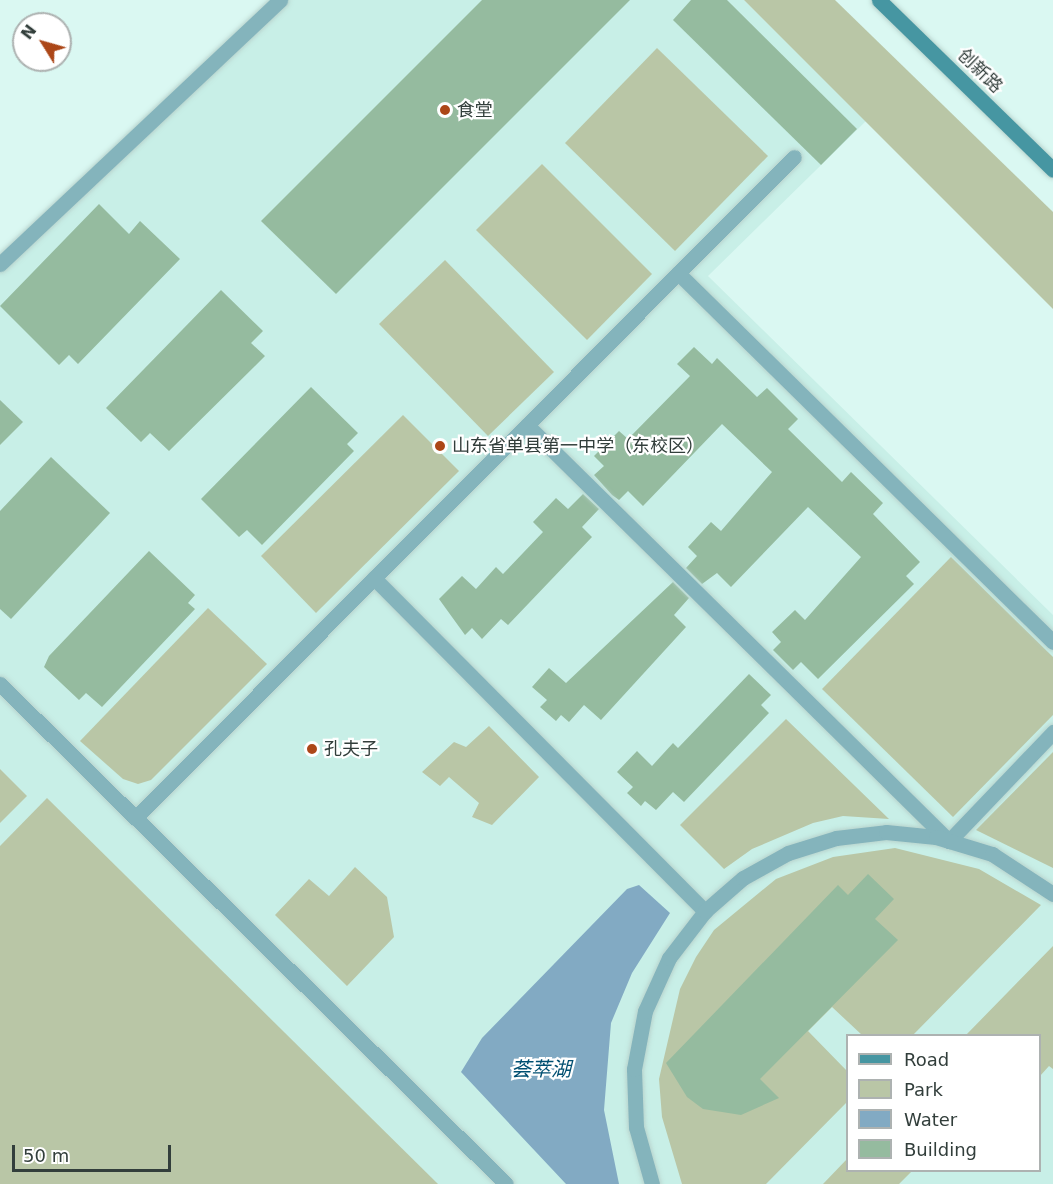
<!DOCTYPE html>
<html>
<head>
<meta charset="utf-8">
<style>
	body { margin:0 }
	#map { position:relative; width:1053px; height:1184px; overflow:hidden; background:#daf8f2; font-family:"DejaVu Sans","Noto Sans SC",sans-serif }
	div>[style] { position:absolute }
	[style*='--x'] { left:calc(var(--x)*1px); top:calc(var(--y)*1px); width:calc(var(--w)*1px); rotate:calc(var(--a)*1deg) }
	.built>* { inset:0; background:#c8efe7 }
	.green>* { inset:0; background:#b9c6a6 }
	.water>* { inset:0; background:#82aac3 }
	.building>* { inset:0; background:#95bb9f }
	.roads { filter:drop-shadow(0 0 2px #b8d3cd) drop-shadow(0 0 2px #b8d3cd) }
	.minor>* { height:15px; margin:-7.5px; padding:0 7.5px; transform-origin:7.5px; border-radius:7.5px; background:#84b4bc }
	.secondary>* { height:15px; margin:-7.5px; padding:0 7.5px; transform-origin:7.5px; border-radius:7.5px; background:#4696a2 }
	.dots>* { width:16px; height:16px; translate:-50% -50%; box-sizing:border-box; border:3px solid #fff; border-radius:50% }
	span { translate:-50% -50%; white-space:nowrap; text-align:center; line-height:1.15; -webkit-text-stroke:4.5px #fff; paint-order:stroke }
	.street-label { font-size:18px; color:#323e3b }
	.poi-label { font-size:18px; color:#323e3b }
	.left { translate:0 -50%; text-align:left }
	.water-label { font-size:20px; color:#004f71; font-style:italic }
	.legend { position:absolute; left:846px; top:1034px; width:195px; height:138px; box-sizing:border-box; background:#fff; border:2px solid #adb2b1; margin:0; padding:8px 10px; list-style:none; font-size:18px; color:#323e3b }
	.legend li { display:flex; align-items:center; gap:12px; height:30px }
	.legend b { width:30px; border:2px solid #adb2b1 }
	.north { position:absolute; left:12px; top:12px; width:60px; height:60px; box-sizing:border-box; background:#fff; border:2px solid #adb2b1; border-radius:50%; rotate:307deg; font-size:16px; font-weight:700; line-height:24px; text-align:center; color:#323e3b }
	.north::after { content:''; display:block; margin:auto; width:21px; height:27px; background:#ac4718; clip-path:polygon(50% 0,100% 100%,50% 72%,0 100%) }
	.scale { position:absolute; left:12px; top:1145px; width:159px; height:27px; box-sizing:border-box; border:3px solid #323e3b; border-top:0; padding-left:8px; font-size:18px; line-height:21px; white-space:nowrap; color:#323e3b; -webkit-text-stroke:4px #fff; paint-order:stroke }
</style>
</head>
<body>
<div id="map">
	<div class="built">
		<div style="clip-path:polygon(evenodd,285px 0,744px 0,866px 121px,708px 276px,1053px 615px,1053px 1184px,0 1184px,0 266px,285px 0,848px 1036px,1040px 1036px,1040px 1170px,848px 1170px,848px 1036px)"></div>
	</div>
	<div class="green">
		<div style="clip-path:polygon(744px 0,835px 0,1053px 212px,1053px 309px)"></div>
		<div style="clip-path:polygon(657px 48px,768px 156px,675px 251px,565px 143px)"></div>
		<div style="clip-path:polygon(542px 164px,652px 274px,587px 340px,476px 230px)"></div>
		<div style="clip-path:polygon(445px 260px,554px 372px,488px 436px,379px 324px)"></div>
		<div style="clip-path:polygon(403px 415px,459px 471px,316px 613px,261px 556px)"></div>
		<div style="clip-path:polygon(951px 557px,1053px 657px,1053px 715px,953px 817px,822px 689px)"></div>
		<div style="clip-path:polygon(208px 608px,267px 664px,151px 780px,138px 784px,123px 779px,80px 741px)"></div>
		<div style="clip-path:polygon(786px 719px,889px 819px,843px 816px,813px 823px,752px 849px,724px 869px,680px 825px)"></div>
		<div style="clip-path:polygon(489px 726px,539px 777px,492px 825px,472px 817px,479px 803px,449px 777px,440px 786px,422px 772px,454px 742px,466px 747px)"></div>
		<div style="clip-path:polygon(1053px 752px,1053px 868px,976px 830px)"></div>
		<div style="clip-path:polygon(0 769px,27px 796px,0 823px)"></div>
		<div style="clip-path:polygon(47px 798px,438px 1184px,0 1184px,0 846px)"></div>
		<div style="clip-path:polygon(895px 848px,979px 869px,1041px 905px,913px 1035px,862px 1035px,832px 1007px,808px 1031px,847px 1071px,847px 1102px,766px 1184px,682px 1184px,662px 1117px,659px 1079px,680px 989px,696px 957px,714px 930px,776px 879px,833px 857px)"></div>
		<div style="clip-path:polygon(355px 867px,387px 897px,394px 937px,347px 986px,275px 915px,309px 879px,329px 896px)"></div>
		<div style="clip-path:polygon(1053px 946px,1053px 1069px,1049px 1066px,1040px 1076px,1040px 1036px,966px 1035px)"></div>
		<div style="clip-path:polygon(847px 1159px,848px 1170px,912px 1171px,899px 1184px,823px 1184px)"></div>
	</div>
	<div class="water">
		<div style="clip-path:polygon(639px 885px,670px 913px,632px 973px,611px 1023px,604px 1110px,619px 1184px,566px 1184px,461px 1072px,482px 1038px,627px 889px)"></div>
	</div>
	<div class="building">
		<div style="clip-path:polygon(482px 0,630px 0,336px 294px,261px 221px)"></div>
		<div style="clip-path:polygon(691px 0,727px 0,857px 129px,821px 165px,673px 20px)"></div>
		<div style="clip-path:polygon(99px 204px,129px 234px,140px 221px,180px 259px,78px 364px,69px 355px,59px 365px,0 306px)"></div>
		<div style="clip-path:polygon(221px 290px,263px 331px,251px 343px,265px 356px,169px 451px,150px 433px,141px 442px,106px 408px)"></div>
		<div style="clip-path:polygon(694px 347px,712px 364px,717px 358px,757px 397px,767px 388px,798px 419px,788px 429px,842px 482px,851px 472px,883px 503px,873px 514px,920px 562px,906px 576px,914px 584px,818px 679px,801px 662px,793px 670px,773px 650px,781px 642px,772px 632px,795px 610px,805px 620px,861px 557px,808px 507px,731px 587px,717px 573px,702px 584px,686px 568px,697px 556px,688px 547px,711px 522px,721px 531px,772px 472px,722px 424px,643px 506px,628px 491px,619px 500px,612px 495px,594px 475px,604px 466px,594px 456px,619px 431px,628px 439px,690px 376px,677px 364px)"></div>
		<div style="clip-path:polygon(311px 387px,358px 433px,347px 444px,354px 451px,262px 545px,247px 530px,239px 537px,201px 499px)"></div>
		<div style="clip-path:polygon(0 400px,23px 422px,0 445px)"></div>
		<div style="clip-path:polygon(51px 457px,110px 513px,11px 619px,0 609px,0 511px)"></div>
		<div style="clip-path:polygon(583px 494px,599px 509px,582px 527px,592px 537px,508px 625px,501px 619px,482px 639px,472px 628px,465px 635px,439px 599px,462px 576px,476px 589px,496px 567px,503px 574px,543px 532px,533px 522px,556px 498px,568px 509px)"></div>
		<div style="clip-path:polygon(149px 551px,195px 595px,188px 603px,195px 609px,102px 707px,86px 693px,79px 700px,44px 667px,49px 656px)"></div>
		<div style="clip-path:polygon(673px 582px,689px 598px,674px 615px,686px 627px,601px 720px,584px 705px,569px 722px,561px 715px,556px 721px,540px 707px,547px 700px,532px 687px,549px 668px,566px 683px)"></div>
		<div style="clip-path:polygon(749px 674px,771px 695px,761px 705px,769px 713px,684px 802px,673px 792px,656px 810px,645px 801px,641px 806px,627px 793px,633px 787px,617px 772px,637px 751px,652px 766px,673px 743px,678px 748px)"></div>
		<div style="clip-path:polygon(868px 874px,894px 899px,875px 919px,898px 940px,760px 1079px,779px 1098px,741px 1115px,703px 1109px,687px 1097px,666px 1063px,838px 885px,848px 895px)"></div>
	</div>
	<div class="roads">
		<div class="minor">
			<div style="--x:0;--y:264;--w:385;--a:-43.3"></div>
			<div style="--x:678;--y:273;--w:526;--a:44.54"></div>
			<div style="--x:527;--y:425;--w:593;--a:44.59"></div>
			<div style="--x:949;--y:841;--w:151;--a:-46.3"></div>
			<div style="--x:374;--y:578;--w:470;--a:45.2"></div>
			<div style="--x:0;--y:684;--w:711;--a:44.66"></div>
			<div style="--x:135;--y:818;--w:933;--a:-45.09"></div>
			<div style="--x:652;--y:1184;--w:59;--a:-105.7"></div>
			<div style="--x:636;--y:1127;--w:58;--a:-92"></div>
			<div style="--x:634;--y:1069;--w:59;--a:-79.3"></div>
			<div style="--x:645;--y:1011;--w:58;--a:-65.6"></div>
			<div style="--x:669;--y:958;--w:59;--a:-52.5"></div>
			<div style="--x:705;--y:911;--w:50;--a:-41"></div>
			<div style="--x:743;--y:878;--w:51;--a:-29.1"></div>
			<div style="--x:788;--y:853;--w:50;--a:-17.4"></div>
			<div style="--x:836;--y:838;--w:50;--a:-6.8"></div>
			<div style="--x:886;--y:832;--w:50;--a:5.7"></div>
			<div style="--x:936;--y:837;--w:59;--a:16.9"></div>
			<div style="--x:992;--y:854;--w:73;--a:33.3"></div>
		</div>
		<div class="secondary">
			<div style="--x:879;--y:0;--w:243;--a:44.3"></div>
		</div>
	</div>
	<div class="dots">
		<div style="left:445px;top:110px;background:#ac4718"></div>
		<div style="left:440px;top:446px;background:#ac4718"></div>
		<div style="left:312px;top:749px;background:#ac4718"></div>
	</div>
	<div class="street-label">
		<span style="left:980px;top:71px;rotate:44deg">创新路</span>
	</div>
	<div class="poi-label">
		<span class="left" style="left:457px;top:110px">食堂</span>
		<span class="left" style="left:452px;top:446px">山东省单县第一中学（东校区）</span>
		<span class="left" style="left:324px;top:749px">孔夫子</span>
	</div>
	<div class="water-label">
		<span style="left:541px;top:1069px">荟萃湖</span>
	</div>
	<ul class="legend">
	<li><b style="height:8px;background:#4696a2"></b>Road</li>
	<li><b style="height:16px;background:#b9c6a6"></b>Park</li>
	<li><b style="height:16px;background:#82aac3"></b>Water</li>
	<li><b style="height:16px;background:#95bb9f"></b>Building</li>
	</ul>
	<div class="north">N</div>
	<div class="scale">50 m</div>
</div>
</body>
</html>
